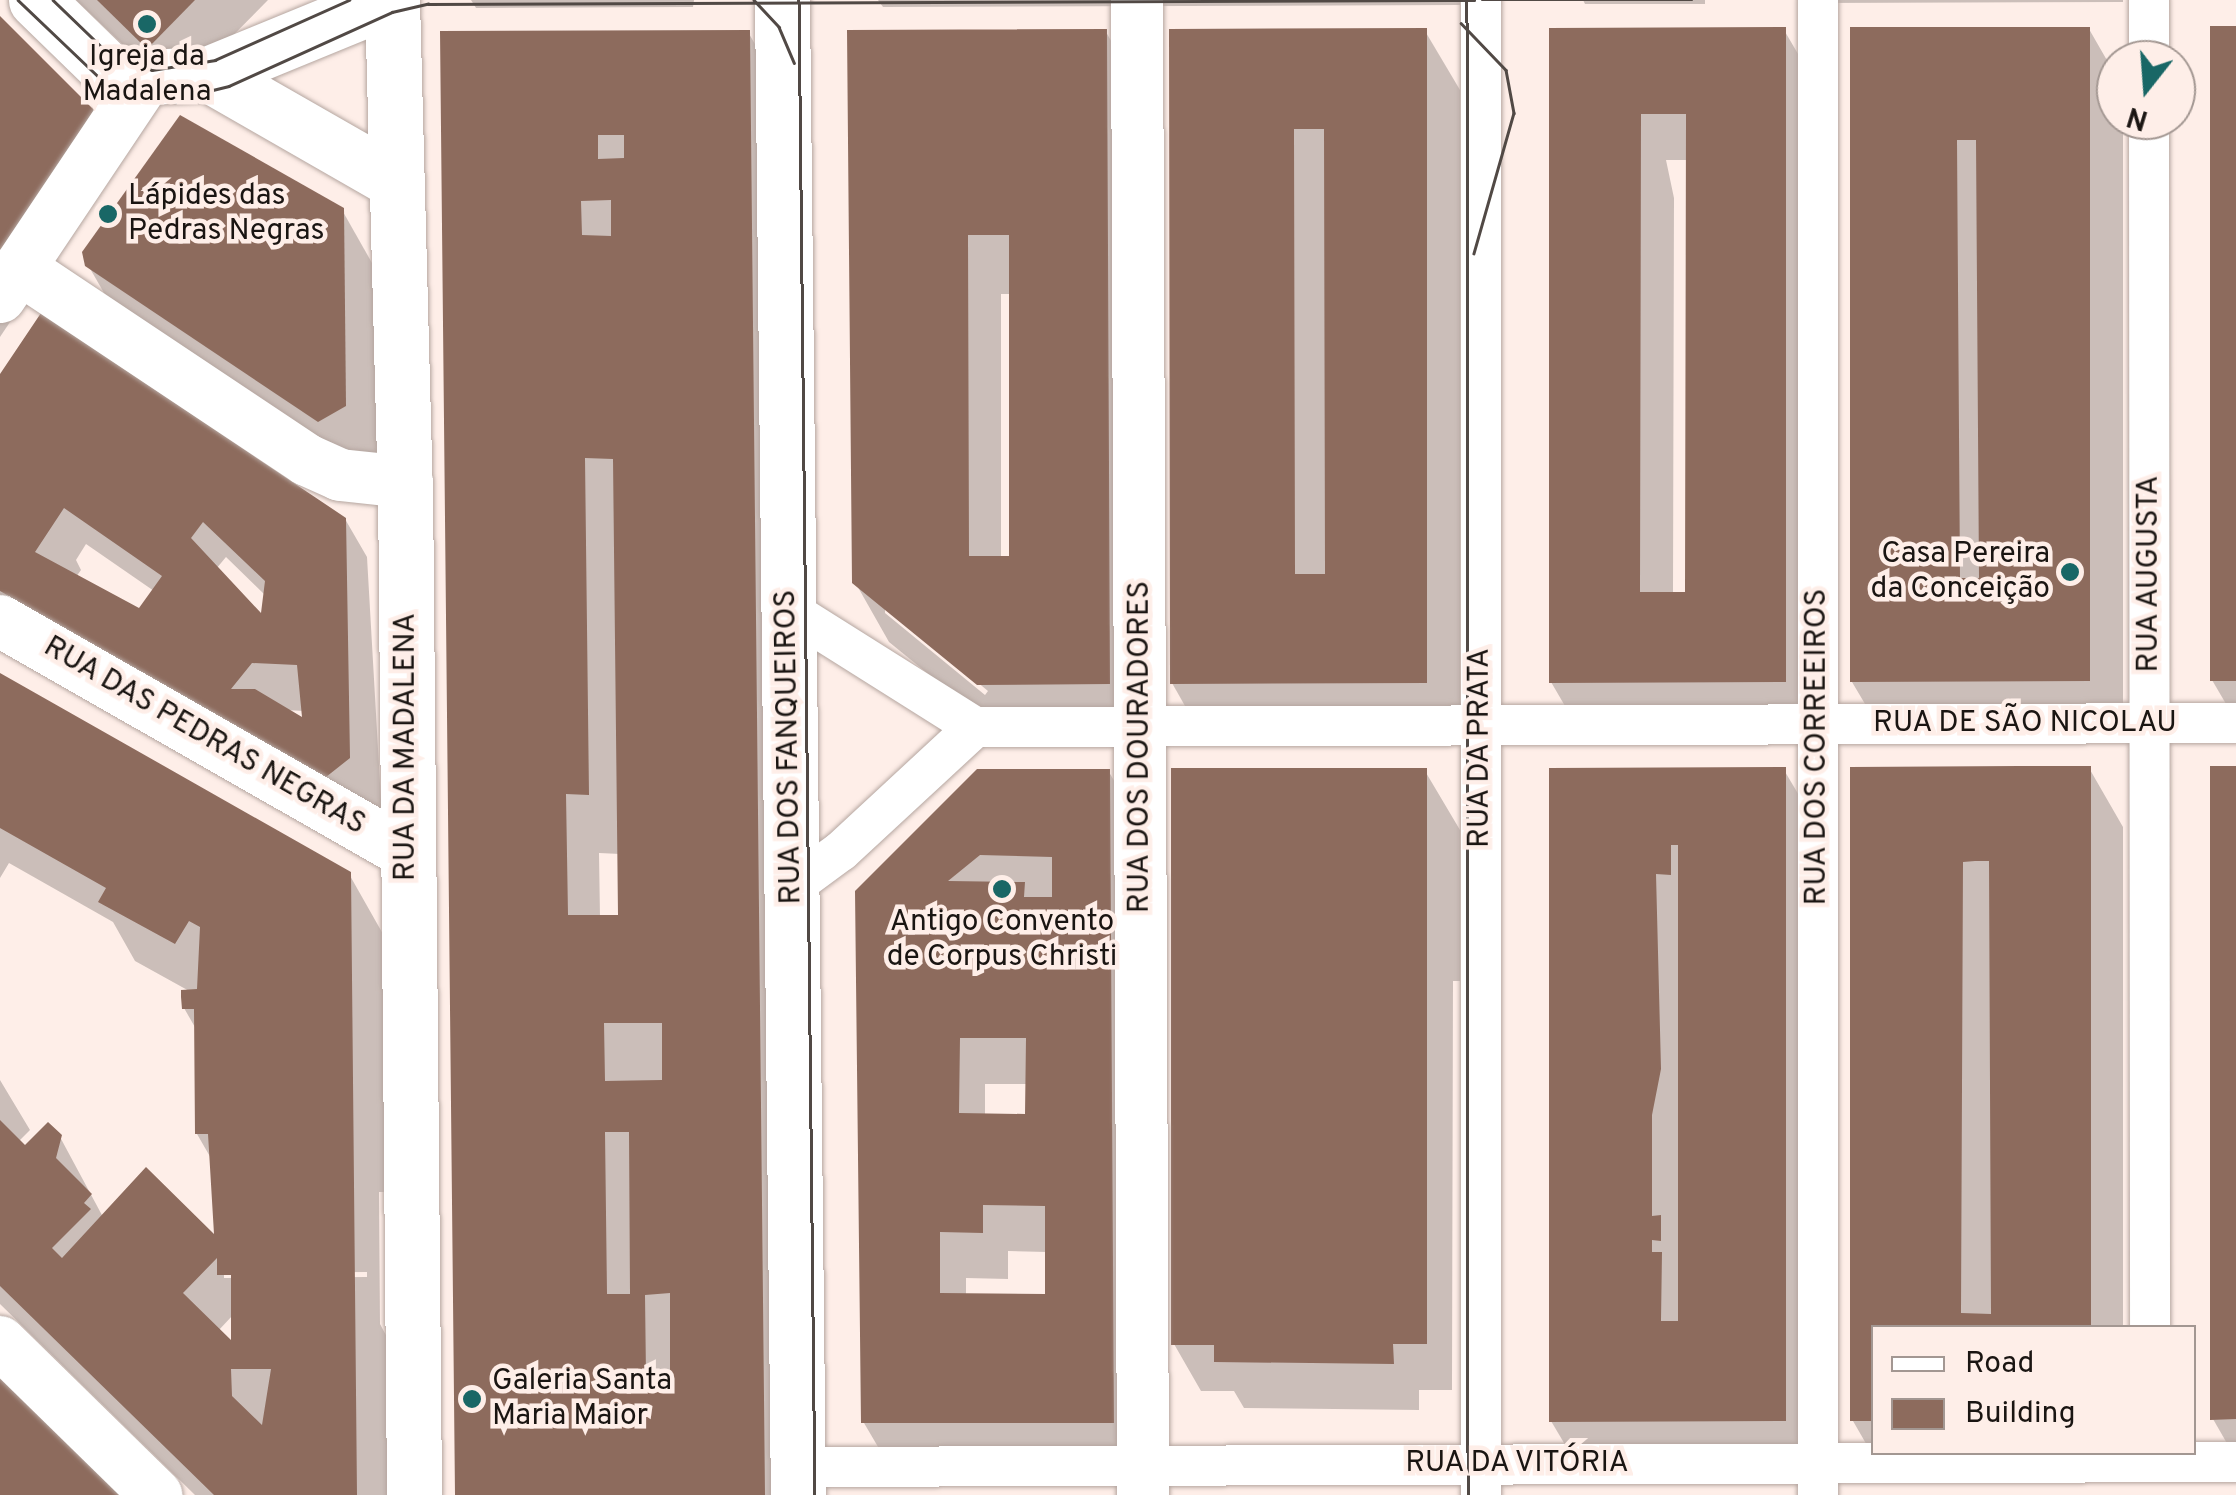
<!DOCTYPE html>
<html>
<head>
<meta charset="utf-8">
<style>
	body { margin:0 }
	#map { position:relative; width:2236px; height:1495px; overflow:hidden; background:#feeee8; font-family:Overpass,sans-serif }
	div>[style] { position:absolute }
	[style*='--x'] { left:calc(var(--x)*1px); top:calc(var(--y)*1px); width:calc(var(--w)*1px); rotate:calc(var(--a)*1deg) }
	.shadow>* { inset:0; background:#0003 }
	.building>* { inset:0; background:#8d6b5d }
	.roads { filter:drop-shadow(0 0 2px #b5a6a0) drop-shadow(0 0 2px #b5a6a0) }
	.pedestrian>* { height:40px; margin:-20px; padding:0 20px; transform-origin:20px; border-radius:20px; background:#fff }
	.minor>* { height:52px; margin:-26px; padding:0 26px; transform-origin:26px; border-radius:26px; background:#fff }
	.tertiary>* { height:55px; margin:-27.5px; padding:0 27.5px; transform-origin:27.5px; border-radius:27.5px; background:#fff }
	.secondary>* { height:55px; margin:-27.5px; padding:0 27.5px; transform-origin:27.5px; border-radius:27.5px; background:#fff }
	.tram>* { height:2.5px; margin:-1.25px; padding:0 1.25px; transform-origin:1.25px; border-radius:1.25px; background:#514945 }
	.dots>* { width:28px; height:28px; translate:-50% -50%; box-sizing:border-box; border:5px solid #feeee8; border-radius:50% }
	span { translate:-50% -50%; white-space:nowrap; text-align:center; line-height:1.15; -webkit-text-stroke:9px #feeee8; paint-order:stroke }
	.poi-label { font-size:30px; color:#1a1512 }
	.left { translate:0 -50%; text-align:left }
	.right { translate:-100% -50%; text-align:right }
	.street-label { font-size:30px; color:#1a1512 }
	.legend { position:absolute; left:1871px; top:1325px; width:325px; height:130px; box-sizing:border-box; background:#feeee8; border:2px solid #a39792; margin:0; padding:12px 18px; list-style:none; font-size:30px; color:#1a1512 }
	.legend li { display:flex; align-items:center; gap:20px; height:50px }
	.legend b { width:50px; border:2px solid #a39792 }
	.north { position:absolute; left:2096px; top:40px; width:100px; height:100px; box-sizing:border-box; background:#feeee8; border:2px solid #a39792; border-radius:50%; rotate:197deg; font-size:28px; font-weight:700; line-height:40px; text-align:center; color:#1a1512 }
	.north::after { content:''; display:block; margin:auto; width:35px; height:45px; background:#196766; clip-path:polygon(50% 0,100% 100%,50% 72%,0 100%) }
</style>
</head>
<body>
<div id="map">
	<div class="shadow">
		<div style="clip-path:polygon(76px 0,268px 0,175px 94px)"></div>
		<div style="clip-path:polygon(471px 0,694px 0,693px 7px,476px 8px)"></div>
		<div style="clip-path:polygon(878px 0,1460px 0,1460px 5px,883px 7px)"></div>
		<div style="clip-path:polygon(1583px 0,1705px 0,1705px 4px,1585px 4px)"></div>
		<div style="clip-path:polygon(1818px 0,2123px 0,2123px 2px,1820px 3px)"></div>
		<div style="clip-path:polygon(0 20px,119px 159px,0 337px)"></div>
		<div style="clip-path:polygon(2236px 28px,2236px 721px,2212px 680px)"></div>
		<div style="clip-path:polygon(1853px 29px,2089px 29px,2116px 76px,2116px 120px,2123px 120px,2123px 740px,1887px 741px,1852px 682px)"></div>
		<div style="clip-path:polygon(evenodd,1784px 30px,1811px 76px,1806px 719px,1586px 742px,1551px 682px,1551px 31px,1784px 30px,1666px 160px,1688px 160px,1687px 595px,1673px 595px,1674px 198px,1666px 160px)"></div>
		<div style="clip-path:polygon(1425px 31px,1460px 90px,1460px 742px,1206px 743px,1172px 683px,1171px 32px)"></div>
		<div style="clip-path:polygon(evenodd,748px 32px,775px 79px,798px 1495px,458px 1495px,443px 34px,748px 32px,599px 853px,620px 854px,620px 917px,600px 917px,599px 853px)"></div>
		<div style="clip-path:polygon(evenodd,849px 32px,1106px 32px,1140px 91px,1143px 743px,1013px 743px,889px 642px,855px 582px,849px 32px,1001px 294px,1011px 294px,1012px 559px,1001px 559px,1001px 294px,849px 32px,885px 606px,988px 691px,985px 695px,885px 613px,885px 606px)"></div>
		<div style="clip-path:polygon(342px 210px,376px 270px,378px 465px,354px 480px,123px 326px,88px 265px)"></div>
		<div style="clip-path:polygon(evenodd,0 379px,345px 519px,367px 557px,382px 818px,0 621px,0 379px,86px 544px,154px 591px,139px 612px,76px 577px,81px 570px,76px 560px,86px 544px,0 379px,226px 557px,266px 596px,262px 618px,216px 569px,226px 557px,0 379px,285px 710px,304px 711px,305px 722px,285px 710px)"></div>
		<div style="clip-path:polygon(evenodd,0 676px,349px 874px,383px 934px,386px 1192px,379px 1192px,380px 1324px,387px 1337px,389px 1495px,195px 1495px,0 1304px,0 1080px,30px 1130px,18px 1142px,25px 1149px,60px 1137px,103px 1217px,217px 1240px,212px 1160px,197px 1134px,196px 1029px,184px 1008px,191px 992px,135px 961px,113px 922px,9px 863px,0 878px,0 676px,367px 1272px,367px 1277px,224px 1278px,224px 1273px,367px 1272px,0 676px,233px 1315px,234px 1350px,218px 1331px,233px 1315px)"></div>
		<div style="clip-path:polygon(2089px 768px,2123px 827px,2123px 1328px,1874px 1328px,1874px 1452px,1887px 1480px,1853px 1421px,1853px 769px)"></div>
		<div style="clip-path:polygon(2236px 768px,2236px 1459px,2213px 1419px)"></div>
		<div style="clip-path:polygon(1551px 770px,1784px 770px,1819px 829px,1819px 1480px,1586px 1480px,1551px 1421px)"></div>
		<div style="clip-path:polygon(1425px 771px,1460px 830px,1460px 981px,1453px 981px,1452px 1390px,1419px 1390px,1419px 1410px,1244px 1408px,1234px 1391px,1201px 1391px,1174px 1344px)"></div>
		<div style="clip-path:polygon(evenodd,1109px 772px,1136px 818px,1139px 1469px,891px 1469px,864px 1423px,858px 892px,1109px 772px,985px 1084px,1028px 1084px,1028px 1116px,985px 1116px,985px 1084px,1109px 772px,1008px 1251px,1047px 1252px,1047px 1297px,966px 1296px,966px 1278px,1008px 1279px,1008px 1251px)"></div>
	</div>
	<div class="building">
		<div style="clip-path:polygon(97px 0,195px 0,147px 49px)"></div>
		<div style="clip-path:polygon(0 16px,94px 110px,0 251px)"></div>
		<div style="clip-path:polygon(2210px 26px,2236px 26px,2236px 681px,2210px 681px)"></div>
		<div style="clip-path:polygon(evenodd,1786px 27px,1786px 682px,1549px 683px,1549px 28px,1786px 27px,1641px 114px,1686px 114px,1685px 592px,1640px 592px,1641px 114px)"></div>
		<div style="clip-path:polygon(evenodd,1850px 27px,2090px 27px,2090px 681px,1850px 682px,1850px 27px,1957px 140px,1976px 140px,1979px 578px,1960px 578px,1957px 140px)"></div>
		<div style="clip-path:polygon(evenodd,1427px 28px,1427px 683px,1170px 684px,1169px 29px,1427px 28px,1294px 129px,1324px 129px,1325px 574px,1295px 574px,1294px 129px)"></div>
		<div style="clip-path:polygon(evenodd,1107px 29px,1110px 684px,977px 685px,852px 583px,847px 30px,1107px 29px,968px 235px,1009px 235px,1009px 556px,969px 556px,968px 235px)"></div>
		<div style="clip-path:polygon(evenodd,750px 30px,765px 1495px,455px 1495px,440px 31px,750px 30px,598px 135px,624px 135px,624px 158px,598px 159px,598px 135px,750px 30px,611px 200px,611px 236px,582px 235px,581px 201px,611px 200px,750px 30px,585px 458px,613px 459px,618px 915px,568px 915px,566px 794px,589px 795px,585px 458px,750px 30px,604px 1023px,662px 1023px,662px 1080px,605px 1081px,604px 1023px,750px 30px,605px 1132px,629px 1132px,630px 1294px,607px 1294px,605px 1132px,750px 30px,670px 1293px,670px 1376px,646px 1376px,645px 1295px,670px 1293px)"></div>
		<div style="clip-path:polygon(180px 115px,344px 208px,346px 406px,318px 422px,85px 266px,82px 252px)"></div>
		<div style="clip-path:polygon(evenodd,41px 313px,346px 518px,350px 758px,326px 777px,0 591px,0 374px,41px 313px,64px 508px,162px 576px,139px 608px,35px 552px,64px 508px,41px 313px,203px 522px,265px 581px,261px 613px,191px 538px,203px 522px,41px 313px,252px 663px,297px 665px,302px 717px,255px 689px,231px 689px,252px 663px)"></div>
		<div style="clip-path:polygon(evenodd,0 673px,351px 872px,357px 1495px,214px 1495px,0 1286px,0 1120px,25px 1145px,48px 1122px,62px 1135px,56px 1158px,92px 1194px,84px 1203px,91px 1209px,52px 1248px,62px 1258px,146px 1167px,214px 1234px,208px 1134px,195px 1134px,194px 1009px,182px 1009px,181px 997px,181px 990px,197px 989px,200px 927px,189px 921px,175px 944px,98px 902px,106px 888px,0 828px,0 673px,217px 1258px,217px 1275px,231px 1275px,231px 1340px,183px 1293px,217px 1258px,0 673px,231px 1369px,271px 1369px,262px 1425px,232px 1396px,231px 1369px)"></div>
		<div style="clip-path:polygon(evenodd,2019px 766px,2091px 766px,2091px 1328px,1874px 1328px,1874px 1421px,1850px 1421px,1850px 767px,2019px 766px,1975px 861px,1989px 861px,1991px 1314px,1961px 1313px,1963px 862px,1975px 861px)"></div>
		<div style="clip-path:polygon(2210px 766px,2236px 766px,2236px 1419px,2210px 1420px)"></div>
		<div style="clip-path:polygon(evenodd,1786px 767px,1786px 1421px,1549px 1422px,1549px 768px,1786px 767px,1671px 845px,1678px 845px,1678px 1321px,1661px 1321px,1662px 1252px,1652px 1252px,1652px 1240px,1661px 1241px,1661px 1215px,1652px 1216px,1652px 1115px,1661px 1069px,1656px 874px,1671px 875px,1671px 845px)"></div>
		<div style="clip-path:polygon(1171px 768px,1427px 768px,1427px 1344px,1393px 1344px,1394px 1364px,1214px 1362px,1214px 1345px,1171px 1345px)"></div>
		<div style="clip-path:polygon(evenodd,977px 769px,1110px 769px,1114px 1423px,861px 1423px,855px 891px,977px 769px,980px 855px,1052px 857px,1052px 897px,1024px 897px,1025px 882px,948px 881px,980px 855px,977px 769px,960px 1038px,1026px 1038px,1025px 1114px,959px 1113px,960px 1038px,977px 769px,983px 1205px,1045px 1206px,1045px 1294px,940px 1293px,940px 1232px,983px 1233px,983px 1205px)"></div>
		<div style="clip-path:polygon(0 1376px,121px 1495px,0 1495px)"></div>
	</div>
	<div class="roads">
		<div class="pedestrian">
			<div style="--x:1481;--y:0;--w:1495;--a:90"></div>
			<div style="--x:1818;--y:0;--w:1495;--a:90"></div>
			<div style="--x:2149;--y:0;--w:60;--a:90"></div>
			<div style="--x:2149;--y:120;--w:1208;--a:89.95"></div>
			<div style="--x:789;--y:610;--w:220;--a:32.2"></div>
			<div style="--x:975;--y:727;--w:183;--a:137.2"></div>
			<div style="--x:841;--y:851;--w:61;--a:143.7"></div>
			<div style="--x:975;--y:727;--w:1261;--a:-0.18"></div>
			<div style="--x:798;--y:1467;--w:1438;--a:-0.2"></div>
		</div>
		<div class="minor">
			<div style="--x:1137;--y:0;--w:1495;--a:89.77"></div>
			<div style="--x:19;--y:268;--w:346;--a:33.7"></div>
			<div style="--x:307;--y:460;--w:36;--a:24"></div>
			<div style="--x:340;--y:475;--w:65;--a:6.1"></div>
			<div style="--x:0;--y:297;--w:265;--a:-56.2"></div>
			<div style="--x:0;--y:621;--w:468;--a:29.7"></div>
			<div style="--x:0;--y:1342;--w:219;--a:44.4"></div>
		</div>
		<div class="tertiary">
			<div style="--x:36;--y:0;--w:100;--a:44.2"></div>
			<div style="--x:108;--y:70;--w:40;--a:10"></div>
			<div style="--x:147;--y:77;--w:61;--a:-2.8"></div>
			<div style="--x:208;--y:74;--w:195;--a:-22.3"></div>
			<div style="--x:208;--y:74;--w:215;--a:29.8"></div>
		</div>
		<div class="secondary">
			<div style="--x:392;--y:0;--w:482;--a:88.5"></div>
			<div style="--x:405;--y:482;--w:1013;--a:89.49"></div>
			<div style="--x:782;--y:0;--w:1495;--a:89.39"></div>
		</div>
	</div>
	<div class="tram">
		<div style="--x:18;--y:0;--w:117;--a:43.6"></div>
		<div style="--x:103;--y:81;--w:35;--a:24"></div>
		<div style="--x:135;--y:95;--w:45;--a:3.8"></div>
		<div style="--x:180;--y:98;--w:50;--a:-13.8"></div>
		<div style="--x:229;--y:86;--w:179;--a:-24.4"></div>
		<div style="--x:392;--y:12;--w:37;--a:-13"></div>
		<div style="--x:428;--y:4;--w:1046;--a:-0.22"></div>
		<div style="--x:53;--y:0;--w:76;--a:43.9"></div>
		<div style="--x:108;--y:53;--w:47;--a:21.1"></div>
		<div style="--x:152;--y:70;--w:64;--a:-9"></div>
		<div style="--x:215;--y:60;--w:147;--a:-24.1"></div>
		<div style="--x:754;--y:0;--w:37;--a:47"></div>
		<div style="--x:779;--y:27;--w:39;--a:67"></div>
		<div style="--x:799;--y:0;--w:1495;--a:89.39"></div>
		<div style="--x:1467;--y:0;--w:1495;--a:89.96"></div>
		<div style="--x:1482;--y:0;--w:210;--a:0"></div>
		<div style="--x:1461;--y:23;--w:65;--a:46.2"></div>
		<div style="--x:1506;--y:70;--w:44;--a:79.5"></div>
		<div style="--x:1514;--y:113;--w:146;--a:105.9"></div>
	</div>
	<div class="dots">
		<div style="left:147px;top:24px;background:#196766"></div>
		<div style="left:108px;top:214px;background:#196766"></div>
		<div style="left:2070px;top:572px;background:#196766"></div>
		<div style="left:1002px;top:889px;background:#196766"></div>
		<div style="left:472px;top:1399px;background:#196766"></div>
	</div>
	<div class="poi-label">
		<span style="left:147px;top:75px">Igreja da<br>Madalena</span>
		<span class="left" style="left:128px;top:214px">Lápides das<br>Pedras Negras</span>
		<span class="right" style="left:2050px;top:572px">Casa Pereira<br>da Conceição</span>
		<span style="left:1002px;top:940px">Antigo Convento<br>de Corpus Christi</span>
		<span class="left" style="left:492px;top:1399px">Galeria Santa<br>Maria Maior</span>
	</div>
	<div class="street-label">
		<span style="left:2150px;top:574px;rotate:-90deg">RUA AUGUSTA</span>
		<span style="left:2025px;top:724px">RUA DE SÃO NICOLAU</span>
		<span style="left:204px;top:737px;rotate:30deg">RUA DAS PEDRAS NEGRAS</span>
		<span style="left:407px;top:747px;rotate:-90deg">RUA DA MADALENA</span>
		<span style="left:790px;top:747px;rotate:-91deg">RUA DOS FANQUEIROS</span>
		<span style="left:1141px;top:747px;rotate:-90deg">RUA DOS DOURADORES</span>
		<span style="left:1818px;top:747px;rotate:-90deg">RUA DOS CORREEIROS</span>
		<span style="left:1481px;top:748px;rotate:-90deg">RUA DA PRATA</span>
		<span style="left:1517px;top:1464px">RUA DA VITÓRIA</span>
	</div>
	<ul class="legend">
	<li><b style="height:12px;background:#fff"></b>Road</li>
	<li><b style="height:28px;background:#8d6b5d"></b>Building</li>
	</ul>
	<div class="north">N</div>
</div>
</body>
</html>
